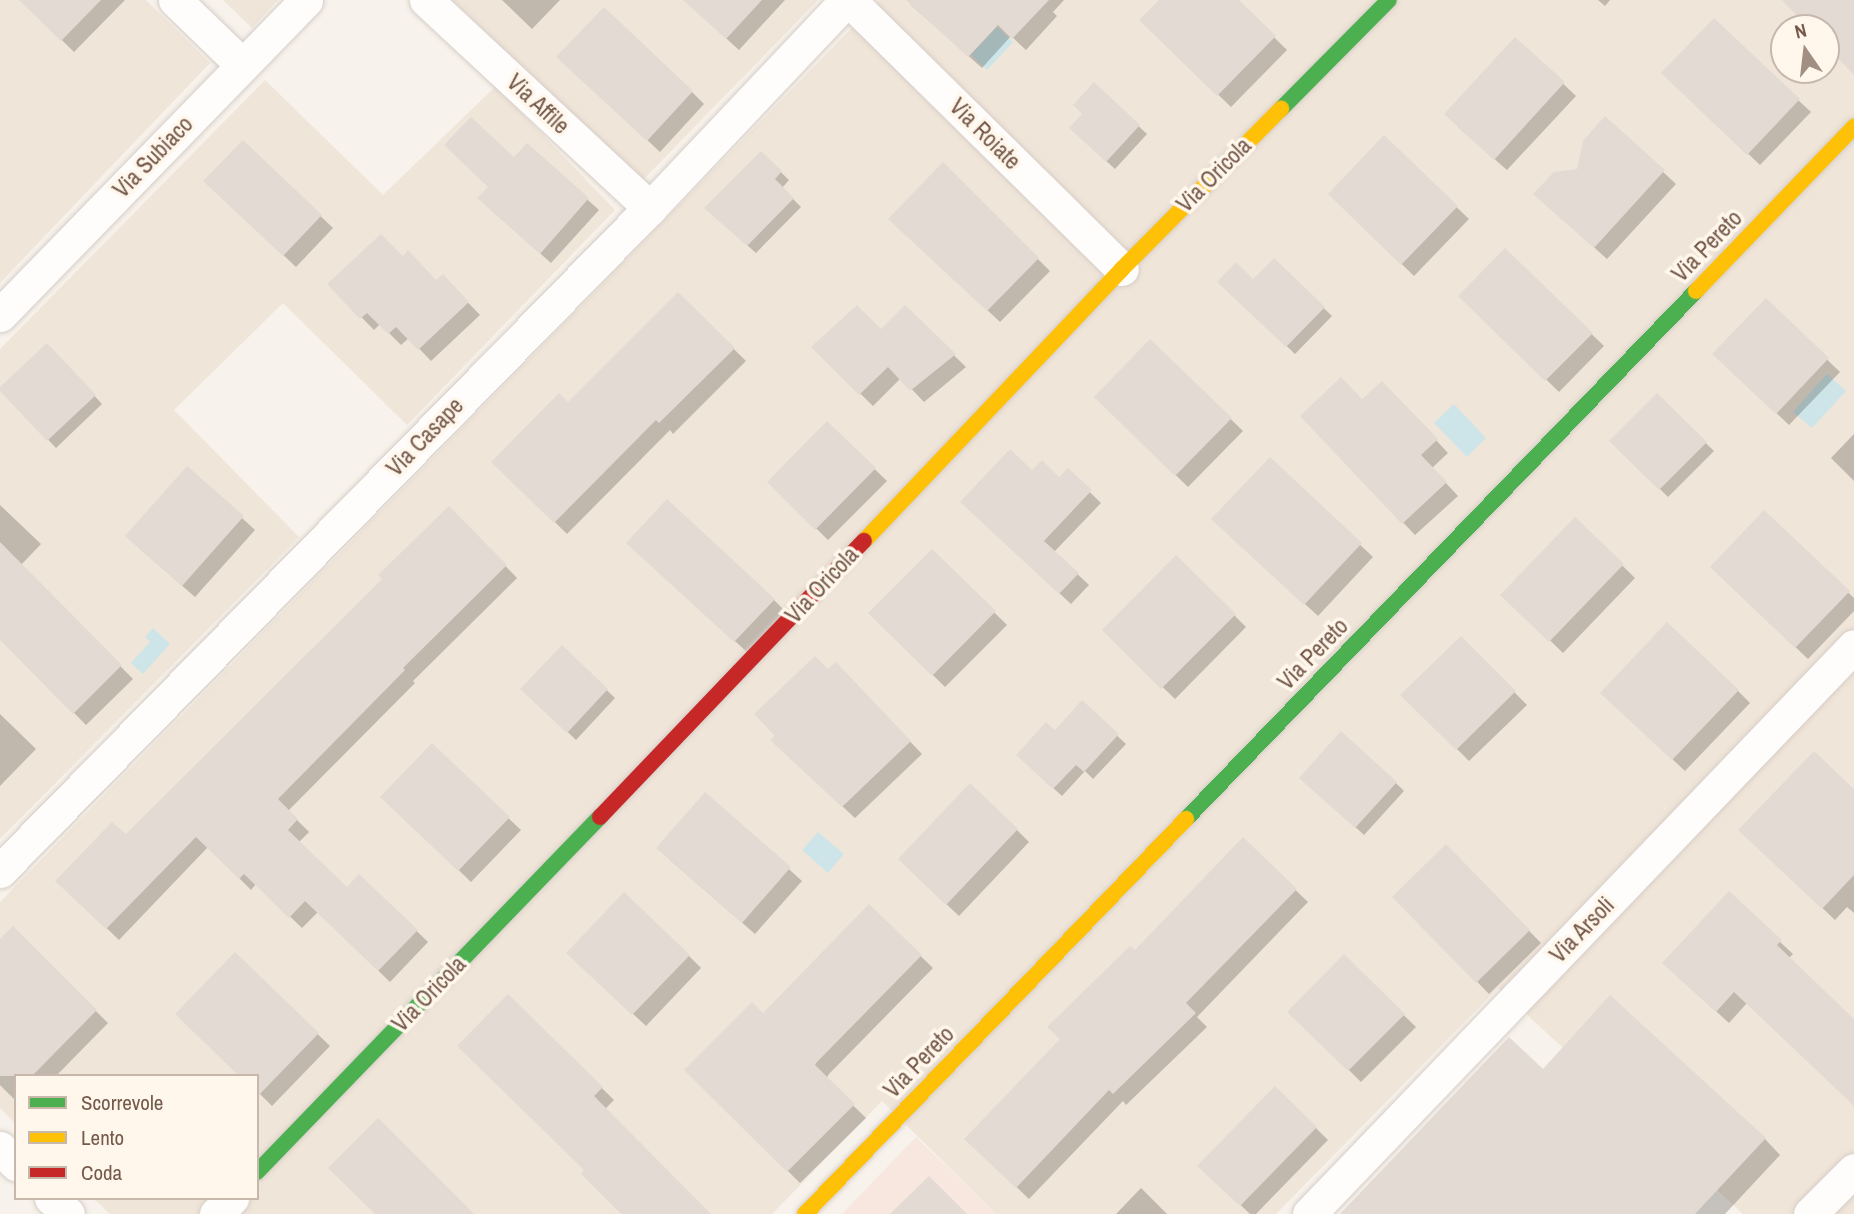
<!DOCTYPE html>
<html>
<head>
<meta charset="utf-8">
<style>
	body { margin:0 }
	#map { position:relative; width:1854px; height:1214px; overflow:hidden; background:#f7f2eb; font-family:"Archivo Narrow",sans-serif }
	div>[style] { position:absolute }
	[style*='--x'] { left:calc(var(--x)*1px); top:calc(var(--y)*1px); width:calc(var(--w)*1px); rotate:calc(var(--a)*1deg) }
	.residential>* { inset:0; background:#f0e5d9 }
	.commercial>* { inset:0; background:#f7e7df }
	.water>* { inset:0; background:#cde5e8 }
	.shadow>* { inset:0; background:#0003 }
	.building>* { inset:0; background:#e3dad3 }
	.roads { filter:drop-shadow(0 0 2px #d6cec8) drop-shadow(0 0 2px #d6cec8) }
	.street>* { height:33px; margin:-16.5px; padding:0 16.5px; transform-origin:16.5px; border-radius:16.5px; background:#fefdfc }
	.fast>* { height:16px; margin:-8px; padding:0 8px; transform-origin:8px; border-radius:8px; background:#4caf50 }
	.slow>* { height:16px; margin:-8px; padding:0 8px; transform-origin:8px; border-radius:8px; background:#ffc107 }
	.jam>* { height:16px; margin:-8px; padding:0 8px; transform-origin:8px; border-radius:8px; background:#c62828 }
	span { translate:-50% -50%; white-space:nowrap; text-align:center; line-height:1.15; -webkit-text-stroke:7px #fff7ec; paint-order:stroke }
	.street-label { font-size:23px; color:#75594b }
	.legend { position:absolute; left:14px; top:1074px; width:245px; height:126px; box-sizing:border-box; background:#fff7ec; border:2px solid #c8b8ac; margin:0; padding:9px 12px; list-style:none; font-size:21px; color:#75594b }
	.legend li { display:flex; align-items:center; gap:14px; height:35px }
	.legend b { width:35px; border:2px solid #c8b8ac }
	.north { position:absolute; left:1770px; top:14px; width:70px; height:70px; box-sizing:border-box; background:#fff7ec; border:2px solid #c8b8ac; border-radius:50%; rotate:346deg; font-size:19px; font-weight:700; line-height:28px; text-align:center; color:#75594b }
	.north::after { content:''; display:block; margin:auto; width:24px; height:32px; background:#a28f83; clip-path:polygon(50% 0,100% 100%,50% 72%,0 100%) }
</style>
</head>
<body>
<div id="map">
	<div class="residential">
		<div style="clip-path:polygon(0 0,146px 0,210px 63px,0 283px)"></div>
		<div style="clip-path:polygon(223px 0,278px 0,252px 28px)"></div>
		<div style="clip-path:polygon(452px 0,818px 0,641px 182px)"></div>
		<div style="clip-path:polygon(evenodd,879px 0,1854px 0,1854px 1214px,1743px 1214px,1498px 988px,1276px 1214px,996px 1214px,882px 1101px,772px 1214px,110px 1214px,93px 1198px,257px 1198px,257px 1076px,16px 1076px,16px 1124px,0 1108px,0 902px,879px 0,1784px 28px,1826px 28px,1826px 70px,1784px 70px,1784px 28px)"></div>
		<div style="clip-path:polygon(265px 80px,383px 195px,496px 86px,615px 210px,407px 425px,283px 303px,174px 410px,299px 537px,0 839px,0 349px)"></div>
	</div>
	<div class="commercial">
		<div style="clip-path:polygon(916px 1137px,996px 1214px,842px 1214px)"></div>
	</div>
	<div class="water">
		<div style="clip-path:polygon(997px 27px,1013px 42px,987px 70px,971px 55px)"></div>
		<div style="clip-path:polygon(1827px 374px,1846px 391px,1812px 428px,1793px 412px)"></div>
		<div style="clip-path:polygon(1454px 404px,1486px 438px,1467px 457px,1434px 423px)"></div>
		<div style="clip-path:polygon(153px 628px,170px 644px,143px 674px,131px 663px,150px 642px,145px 637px)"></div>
		<div style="clip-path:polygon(818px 832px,844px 854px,828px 873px,802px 850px)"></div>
	</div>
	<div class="shadow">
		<div style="clip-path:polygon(21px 0,125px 0,74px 52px)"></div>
		<div style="clip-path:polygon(502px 0,560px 0,532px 29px)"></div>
		<div style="clip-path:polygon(684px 0,785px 0,739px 50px)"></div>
		<div style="clip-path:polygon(916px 0,1064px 0,1053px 12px,1057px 16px,1026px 50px,1011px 36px,982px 68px,911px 5px)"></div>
		<div style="clip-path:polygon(1161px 0,1236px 0,1287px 50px,1231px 107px,1141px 20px)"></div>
		<div style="clip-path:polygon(1598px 0,1610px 0,1605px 6px)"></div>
		<div style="clip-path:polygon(1516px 39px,1576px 96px,1507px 170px,1458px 127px)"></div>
		<div style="clip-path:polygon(571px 69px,692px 92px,704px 104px,660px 152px)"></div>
		<div style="clip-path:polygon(1094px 84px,1147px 134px,1115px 169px,1079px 136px)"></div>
		<div style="clip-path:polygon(1676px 85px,1798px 100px,1811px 112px,1760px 165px)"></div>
		<div style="clip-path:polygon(1605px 118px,1676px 184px,1607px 259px,1548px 206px,1579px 170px)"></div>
		<div style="clip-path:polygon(1384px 138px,1469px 219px,1414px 276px,1330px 194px)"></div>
		<div style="clip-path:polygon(243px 142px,333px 228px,296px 267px,218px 193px)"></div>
		<div style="clip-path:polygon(527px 145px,599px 210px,551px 263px,490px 209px,514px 160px)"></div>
		<div style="clip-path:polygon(761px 153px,789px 180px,782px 188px,801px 207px,756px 253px,714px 216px)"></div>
		<div style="clip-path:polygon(943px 165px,1050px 271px,1000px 322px,903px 231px)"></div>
		<div style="clip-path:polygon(1505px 250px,1604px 346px,1559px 392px,1461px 296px)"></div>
		<div style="clip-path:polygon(403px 258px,436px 282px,455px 289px,480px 315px,431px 361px,409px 338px,401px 345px,380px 324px,374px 330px,329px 284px)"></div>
		<div style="clip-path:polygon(1274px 261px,1332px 316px,1295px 354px,1220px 282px,1253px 282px)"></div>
		<div style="clip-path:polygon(678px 294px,746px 361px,673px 434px,670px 430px,567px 534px,494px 462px,568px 404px)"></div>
		<div style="clip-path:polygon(1766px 301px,1840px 372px,1789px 425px,1727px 366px)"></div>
		<div style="clip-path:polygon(905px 308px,966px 367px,924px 402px,901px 378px,873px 406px,813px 347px,881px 332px)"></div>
		<div style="clip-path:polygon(1150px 341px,1243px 431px,1188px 487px,1096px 397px)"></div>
		<div style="clip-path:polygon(55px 353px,102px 404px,56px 448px,0 389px)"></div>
		<div style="clip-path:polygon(1394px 395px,1448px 453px,1432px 468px,1458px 496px,1415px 535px,1302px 416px)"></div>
		<div style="clip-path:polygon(1657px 396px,1714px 451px,1668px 497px,1612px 441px)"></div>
		<div style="clip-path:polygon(827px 423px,887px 481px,828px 540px,769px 482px)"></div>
		<div style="clip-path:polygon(1854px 434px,1854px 481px,1831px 458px)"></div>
		<div style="clip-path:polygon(1270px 460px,1373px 557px,1318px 616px,1226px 531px)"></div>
		<div style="clip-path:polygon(1068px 471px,1101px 503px,1054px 552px,1089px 585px,1071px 604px,973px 513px,1032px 473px,1059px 479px)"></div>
		<div style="clip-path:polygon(0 505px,41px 544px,21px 565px,133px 679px,86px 725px,0 638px)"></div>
		<div style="clip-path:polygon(449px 508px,517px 578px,413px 681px,415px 683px,288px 811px,309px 832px,298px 843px,347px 889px,360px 876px,428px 942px,390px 982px,318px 912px,302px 928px,256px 884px,251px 890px,208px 847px,119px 940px,69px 892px,384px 579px)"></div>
		<div style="clip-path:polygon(1764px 513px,1854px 598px,1854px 611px,1808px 659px,1724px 579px)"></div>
		<div style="clip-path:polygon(242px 518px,255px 530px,195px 597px,139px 548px)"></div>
		<div style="clip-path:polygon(1575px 519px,1635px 578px,1563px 653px,1503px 595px)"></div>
		<div style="clip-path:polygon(932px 551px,1007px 625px,945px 687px,870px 613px)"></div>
		<div style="clip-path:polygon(641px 555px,774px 600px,786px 612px,748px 653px)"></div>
		<div style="clip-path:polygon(1176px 557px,1246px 627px,1175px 699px,1104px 630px)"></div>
		<div style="clip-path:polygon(1461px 638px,1527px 705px,1469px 761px,1403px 695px)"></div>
		<div style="clip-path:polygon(562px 648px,615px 698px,576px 740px,523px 689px)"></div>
		<div style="clip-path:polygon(836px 664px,922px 754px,855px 818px,785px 753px,828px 671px)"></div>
		<div style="clip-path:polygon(1738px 691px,1750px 703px,1685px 771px,1615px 705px)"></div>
		<div style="clip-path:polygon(1082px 703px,1126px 744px,1093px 779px,1085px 771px,1062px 796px,1026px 763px)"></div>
		<div style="clip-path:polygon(0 714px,36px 749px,0 786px)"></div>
		<div style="clip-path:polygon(432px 746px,521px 830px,471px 882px,383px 797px)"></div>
		<div style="clip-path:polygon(1396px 783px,1404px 791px,1364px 835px,1310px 785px)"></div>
		<div style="clip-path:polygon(706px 794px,802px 881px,755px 934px,670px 860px)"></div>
		<div style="clip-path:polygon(1854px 796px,1854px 913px,1847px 907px,1835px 920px,1753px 842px)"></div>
		<div style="clip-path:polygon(1017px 830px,1029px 842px,959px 916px,912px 872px)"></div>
		<div style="clip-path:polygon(1243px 840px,1308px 902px,1197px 1017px,1207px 1027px,1126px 1105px,1123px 1101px,1029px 1199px,979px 1151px,1062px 1039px,1135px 953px)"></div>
		<div style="clip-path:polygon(1446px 847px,1541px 943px,1489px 994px,1395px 897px)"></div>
		<div style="clip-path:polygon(1729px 894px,1793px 954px,1788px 959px,1854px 1021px,1854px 1104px,1747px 1003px,1729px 1023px,1677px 976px)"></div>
		<div style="clip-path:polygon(869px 906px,933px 968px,829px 1074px,826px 1079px,866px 1118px,800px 1183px,686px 1070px,763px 1015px)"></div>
		<div style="clip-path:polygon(13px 929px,108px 1023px,56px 1076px,16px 1076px,16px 1101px,0 1085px,0 942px)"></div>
		<div style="clip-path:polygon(235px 954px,330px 1046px,272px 1106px,257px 1091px,257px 1076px)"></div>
		<div style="clip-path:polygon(689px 956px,701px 968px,646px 1026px,581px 965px)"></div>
		<div style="clip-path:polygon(1344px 957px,1416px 1027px,1361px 1082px,1290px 1012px)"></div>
		<div style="clip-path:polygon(508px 996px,614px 1100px,605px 1109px,709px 1214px,623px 1214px,587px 1170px)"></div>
		<div style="clip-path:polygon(1543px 1071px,1765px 1139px,1780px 1155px,1725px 1214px,1342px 1214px)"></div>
		<div style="clip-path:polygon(1275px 1088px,1328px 1140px,1256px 1214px,1250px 1214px,1200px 1166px)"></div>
		<div style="clip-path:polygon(1141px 1188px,1167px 1214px,1116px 1214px)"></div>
	</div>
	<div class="building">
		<div style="clip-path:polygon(19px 0,101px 0,61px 41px)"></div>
		<div style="clip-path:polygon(683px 0,762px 0,726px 39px)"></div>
		<div style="clip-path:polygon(906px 0,1049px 0,1012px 39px,998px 25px,968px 57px)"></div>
		<div style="clip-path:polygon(1159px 0,1239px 0,1276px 36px,1217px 96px,1139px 20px)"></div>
		<div style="clip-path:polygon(1782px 0,1854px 0,1854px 75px,1826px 46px,1826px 28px,1809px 28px)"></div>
		<div style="clip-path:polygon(604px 7px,693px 91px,647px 141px,556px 57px)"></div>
		<div style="clip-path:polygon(1714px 18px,1800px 99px,1747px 155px,1661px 73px)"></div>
		<div style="clip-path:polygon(1515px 37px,1565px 82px,1494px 160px,1444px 114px)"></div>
		<div style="clip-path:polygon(1094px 82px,1140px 125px,1106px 162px,1069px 128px,1082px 114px,1073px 105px)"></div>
		<div style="clip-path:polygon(1605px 116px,1665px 170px,1594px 248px,1533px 194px,1554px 172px,1577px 169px,1583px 141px)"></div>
		<div style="clip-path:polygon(471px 117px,514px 157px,527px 143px,589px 198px,540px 254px,477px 198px,488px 187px,444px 145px)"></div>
		<div style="clip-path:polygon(1384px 135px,1458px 206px,1401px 265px,1328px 194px)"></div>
		<div style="clip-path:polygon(243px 140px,322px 215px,283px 256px,203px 181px)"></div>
		<div style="clip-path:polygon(761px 151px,782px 171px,775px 179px,794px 198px,747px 246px,704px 208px)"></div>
		<div style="clip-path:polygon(943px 162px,1039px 258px,987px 311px,888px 219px)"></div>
		<div style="clip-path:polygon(381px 234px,403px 256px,408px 250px,436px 280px,443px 274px,469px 302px,418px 350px,396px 327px,388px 334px,367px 313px,360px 319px,327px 284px)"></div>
		<div style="clip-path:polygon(1505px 248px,1593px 333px,1545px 381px,1458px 296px)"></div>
		<div style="clip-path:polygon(1274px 258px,1325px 307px,1286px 347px,1217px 282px,1236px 262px,1253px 279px)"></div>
		<div style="clip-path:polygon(678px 292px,735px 348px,659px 423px,656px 420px,554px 523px,491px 462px,559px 393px,568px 402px)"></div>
		<div style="clip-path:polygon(1766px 298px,1829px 358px,1776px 414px,1712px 354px)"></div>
		<div style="clip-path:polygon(857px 305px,881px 329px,905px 305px,956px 354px,910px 391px,888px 367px,859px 395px,811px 347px)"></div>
		<div style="clip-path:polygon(1150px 339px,1232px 418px,1175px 476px,1094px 397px)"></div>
		<div style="clip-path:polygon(47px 343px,96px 395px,47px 441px,0 391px,0 387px)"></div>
		<div style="clip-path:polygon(1341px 377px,1362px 399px,1382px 381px,1438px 439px,1421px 455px,1447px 482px,1402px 524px,1300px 416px)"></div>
		<div style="clip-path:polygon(1657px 393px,1707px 442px,1659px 490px,1609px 441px)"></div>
		<div style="clip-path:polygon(827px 421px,876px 468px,815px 530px,767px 482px)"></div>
		<div style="clip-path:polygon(1010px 449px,1032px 470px,1042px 460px,1059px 477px,1068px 468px,1092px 490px,1044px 541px,1079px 573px,1059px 594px,960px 502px)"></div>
		<div style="clip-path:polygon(1270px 457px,1362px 543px,1304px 605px,1211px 519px)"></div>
		<div style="clip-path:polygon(187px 466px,244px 516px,182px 586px,125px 536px)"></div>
		<div style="clip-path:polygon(667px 499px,775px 599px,734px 642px,626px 543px)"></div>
		<div style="clip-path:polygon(449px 506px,507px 565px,403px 668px,405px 670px,278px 799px,298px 819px,288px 830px,347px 887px,359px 874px,418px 930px,378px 971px,305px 901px,289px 918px,244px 874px,239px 879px,196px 837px,106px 929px,55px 881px,112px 822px,126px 834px,382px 579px,378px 575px)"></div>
		<div style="clip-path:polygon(1764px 510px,1850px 591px,1795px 648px,1710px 567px)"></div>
		<div style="clip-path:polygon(1575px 517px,1624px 564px,1549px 642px,1500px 595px)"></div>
		<div style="clip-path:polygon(0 542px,122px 665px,73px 714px,0 640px)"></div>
		<div style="clip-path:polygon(932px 549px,996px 611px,932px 676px,868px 613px)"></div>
		<div style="clip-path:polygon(1176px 555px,1236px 614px,1161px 689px,1102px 630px)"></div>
		<div style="clip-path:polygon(1667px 622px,1739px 690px,1672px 760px,1600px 693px)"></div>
		<div style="clip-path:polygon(1461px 636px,1516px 691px,1456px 750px,1400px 695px)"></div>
		<div style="clip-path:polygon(562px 645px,608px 689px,567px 733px,520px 689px)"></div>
		<div style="clip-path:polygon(815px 656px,828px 669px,836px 662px,911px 741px,842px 807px,770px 740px,775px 736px,754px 714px)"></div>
		<div style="clip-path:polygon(1082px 700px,1119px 734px,1084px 772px,1076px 765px,1053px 789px,1016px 755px,1046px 722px,1055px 730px)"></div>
		<div style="clip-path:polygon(1341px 731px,1397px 782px,1355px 828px,1299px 778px)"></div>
		<div style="clip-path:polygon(432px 743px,510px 817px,458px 871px,380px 797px)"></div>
		<div style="clip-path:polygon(1814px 751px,1854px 789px,1854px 875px,1822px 909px,1738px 830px)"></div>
		<div style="clip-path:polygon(970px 783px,1018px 829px,946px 905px,898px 859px)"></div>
		<div style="clip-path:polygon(705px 792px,791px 867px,742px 923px,656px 848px)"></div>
		<div style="clip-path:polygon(1243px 837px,1297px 889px,1186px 1003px,1196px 1013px,1113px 1094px,1109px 1090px,1016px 1188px,964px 1139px,1060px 1039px,1047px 1027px,1130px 946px,1135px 950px)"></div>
		<div style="clip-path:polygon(1446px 844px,1530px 930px,1476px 983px,1392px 897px)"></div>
		<div style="clip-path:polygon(1729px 891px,1782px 940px,1777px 945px,1854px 1019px,1854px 1106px,1734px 992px,1716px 1012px,1662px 963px)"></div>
		<div style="clip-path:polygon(624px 892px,690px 955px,632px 1015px,566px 953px)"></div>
		<div style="clip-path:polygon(869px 904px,922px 955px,817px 1062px,815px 1065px,855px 1104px,787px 1172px,684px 1070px,752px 1002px,763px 1013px)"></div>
		<div style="clip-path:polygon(13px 926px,97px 1010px,32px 1076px,0 1076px,0 939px)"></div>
		<div style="clip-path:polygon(235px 952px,319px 1033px,257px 1097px,257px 1076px,239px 1076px,175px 1014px)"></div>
		<div style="clip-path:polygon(1344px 954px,1405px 1014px,1348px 1071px,1287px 1012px)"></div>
		<div style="clip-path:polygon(508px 994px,603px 1087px,594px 1096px,711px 1214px,621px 1214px,581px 1174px,584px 1170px,457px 1046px)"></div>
		<div style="clip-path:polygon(1610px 995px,1766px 1138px,1695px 1214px,1340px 1214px,1509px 1037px,1543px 1069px)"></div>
		<div style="clip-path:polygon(1275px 1086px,1317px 1127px,1240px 1206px,1197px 1166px)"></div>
		<div style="clip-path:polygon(378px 1118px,474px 1214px,375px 1214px,328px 1168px)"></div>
		<div style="clip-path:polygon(929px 1176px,967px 1214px,890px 1214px)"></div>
	</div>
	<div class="roads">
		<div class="street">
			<div style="--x:175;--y:0;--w:93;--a:44.1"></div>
			<div style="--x:426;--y:0;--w:306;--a:42.9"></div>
			<div style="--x:849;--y:0;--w:383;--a:44.6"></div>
			<div style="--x:0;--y:315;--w:439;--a:-45.8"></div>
			<div style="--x:0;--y:871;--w:928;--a:-45.57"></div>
			<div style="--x:650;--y:208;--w:286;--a:-46.6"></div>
			<div style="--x:0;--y:1148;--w:23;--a:45"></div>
			<div style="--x:51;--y:1198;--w:23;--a:43"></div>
			<div style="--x:216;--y:1214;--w:23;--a:-45"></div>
			<div style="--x:1309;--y:1214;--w:787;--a:-46.18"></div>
			<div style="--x:1810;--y:1214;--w:62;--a:-45"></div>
		</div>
		<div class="fast">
			<div style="--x:1281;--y:109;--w:153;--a:-45.3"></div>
			<div style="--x:1186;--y:819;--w:734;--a:-45.99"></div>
			<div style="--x:257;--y:1172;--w:494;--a:-46"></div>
		</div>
		<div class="slow">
			<div style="--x:1696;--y:291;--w:228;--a:-46.1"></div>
			<div style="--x:864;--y:541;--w:375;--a:-46.5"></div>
			<div style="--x:1122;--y:269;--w:226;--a:-45.2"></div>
			<div style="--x:805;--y:1214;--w:549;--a:-46.03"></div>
		</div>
		<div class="jam">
			<div style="--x:600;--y:817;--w:382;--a:-46.3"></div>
		</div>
	</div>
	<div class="street-label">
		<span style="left:538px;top:104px;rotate:43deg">Via Affile</span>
		<span style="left:985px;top:134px;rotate:45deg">Via Roiate</span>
		<span style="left:153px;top:157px;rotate:-46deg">Via Subiaco</span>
		<span style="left:1214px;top:175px;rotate:-45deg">Via Oricola</span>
		<span style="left:1707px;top:246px;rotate:-46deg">Via Pereto</span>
		<span style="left:425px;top:437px;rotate:-46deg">Via Casape</span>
		<span style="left:822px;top:585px;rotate:-47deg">Via Oricola</span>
		<span style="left:1313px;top:654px;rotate:-46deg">Via Pereto</span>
		<span style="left:1582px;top:930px;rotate:-46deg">Via Arsoli</span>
		<span style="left:429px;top:994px;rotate:-46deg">Via Oricola</span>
		<span style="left:919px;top:1062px;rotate:-46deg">Via Pereto</span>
	</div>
	<ul class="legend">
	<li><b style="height:9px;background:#4caf50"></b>Scorrevole</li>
	<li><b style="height:9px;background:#ffc107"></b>Lento</li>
	<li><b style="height:9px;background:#c62828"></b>Coda</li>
	</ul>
	<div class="north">N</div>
</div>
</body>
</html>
